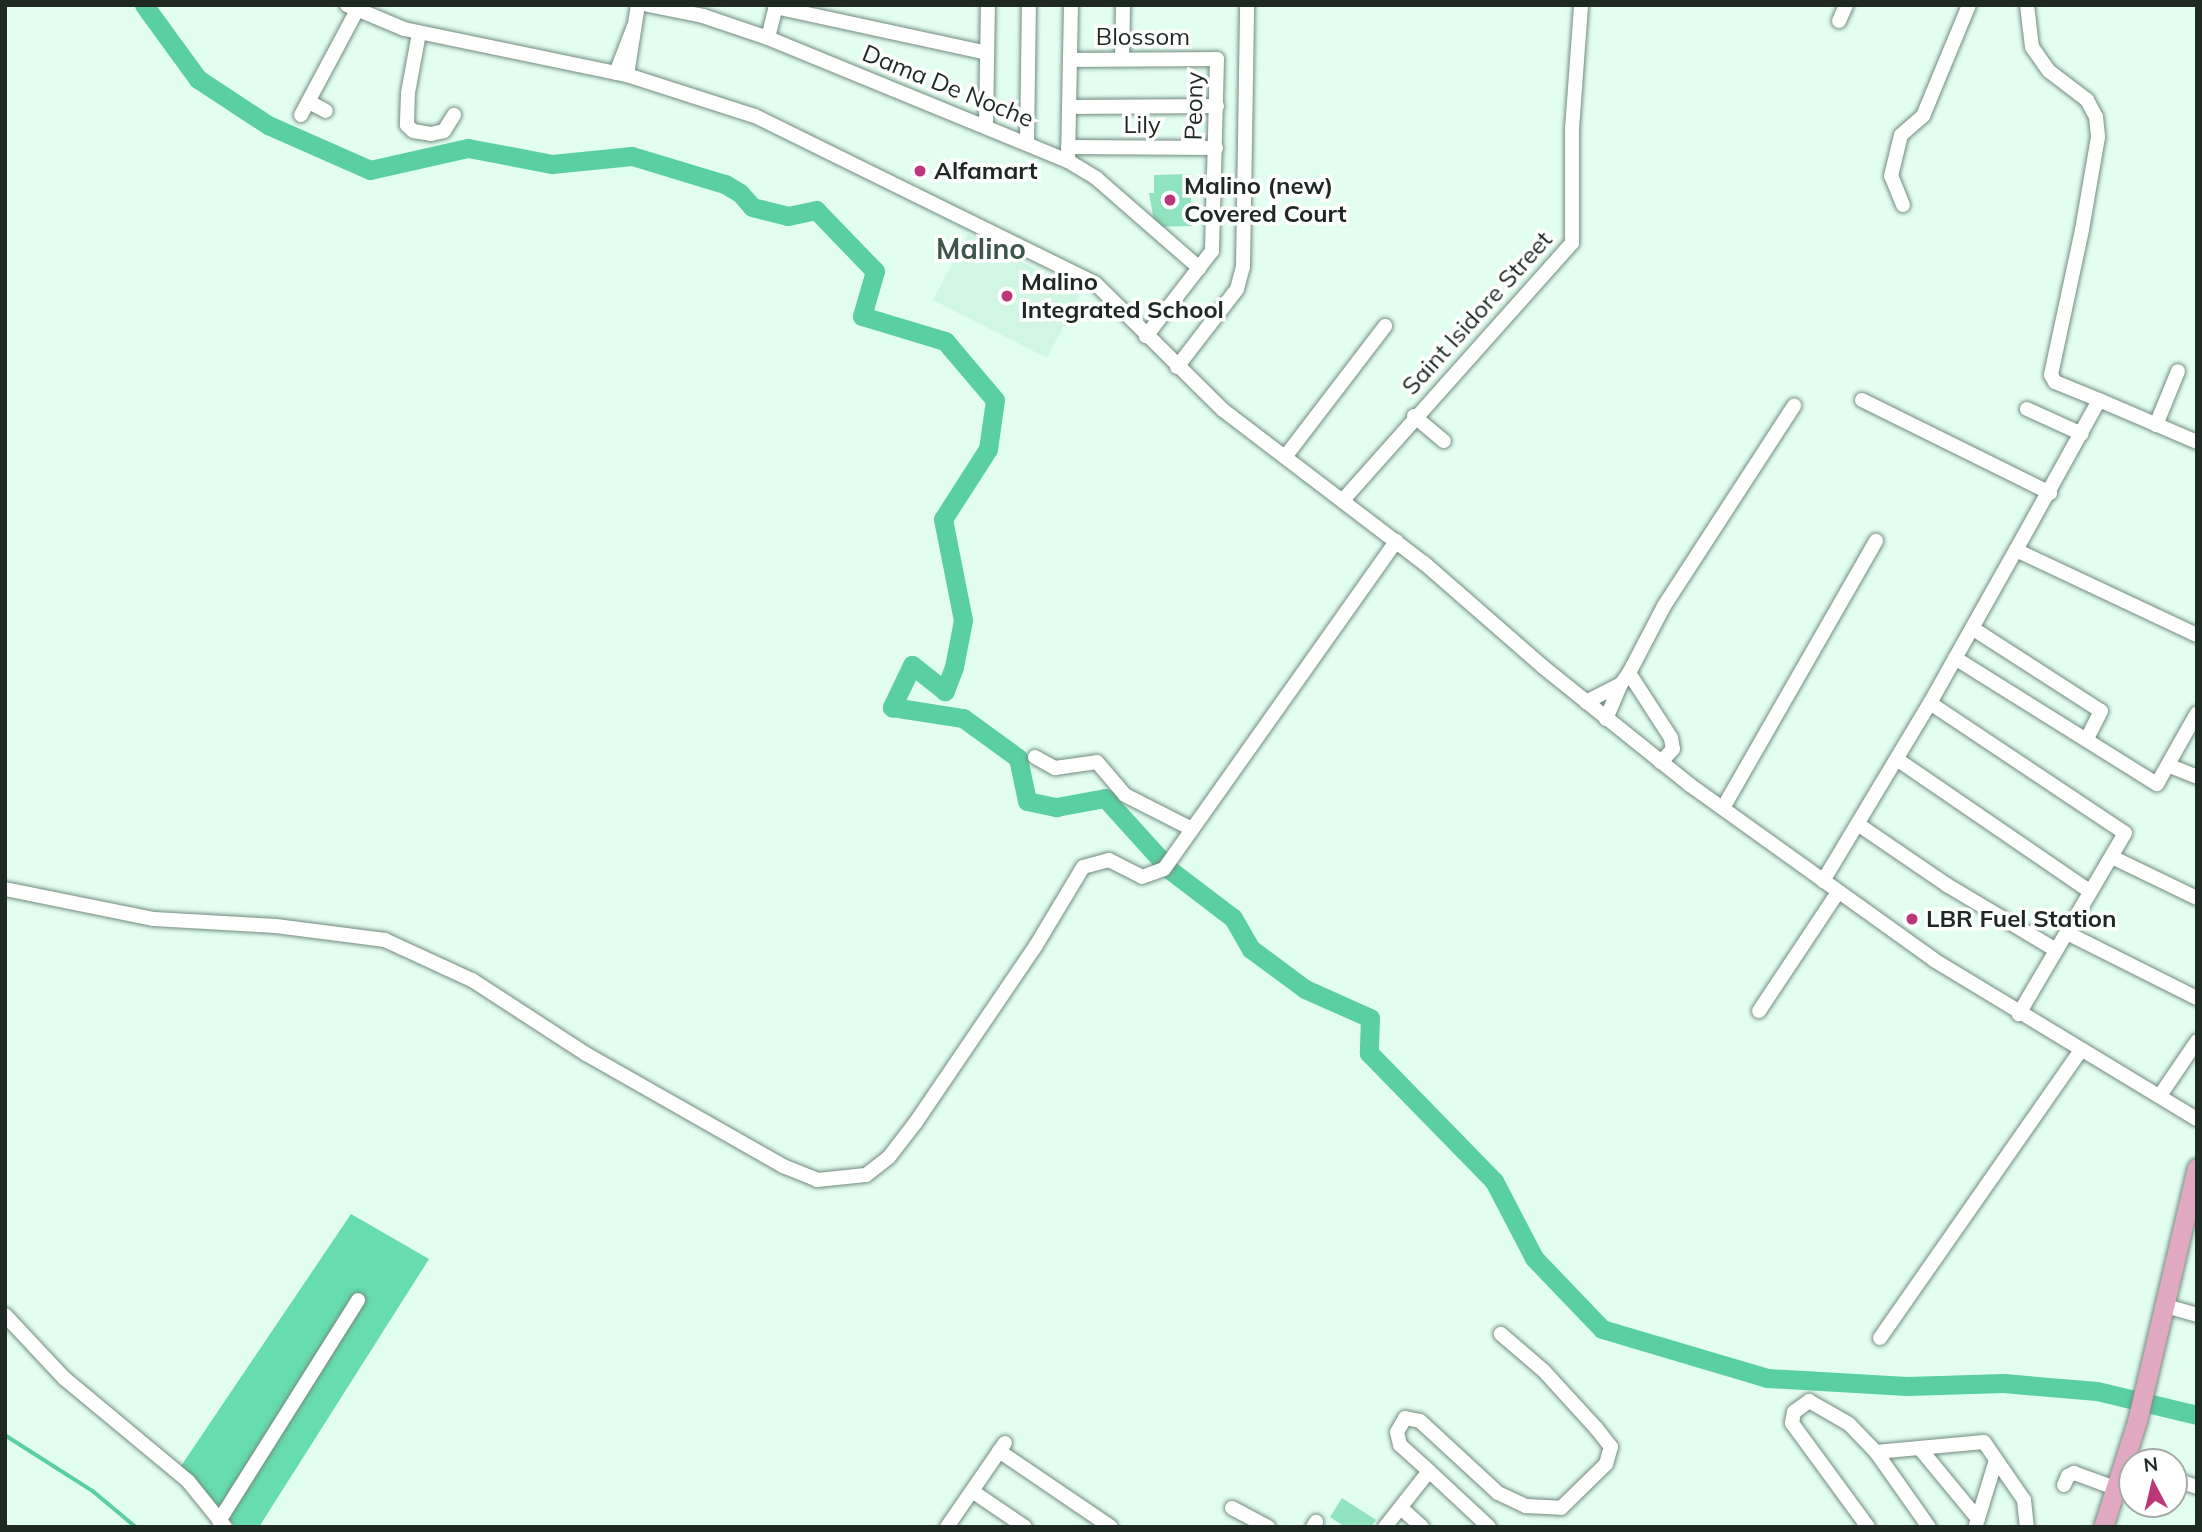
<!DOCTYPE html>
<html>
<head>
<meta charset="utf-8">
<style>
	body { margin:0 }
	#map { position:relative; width:2202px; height:1532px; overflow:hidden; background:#e2fef1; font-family:Mulish,sans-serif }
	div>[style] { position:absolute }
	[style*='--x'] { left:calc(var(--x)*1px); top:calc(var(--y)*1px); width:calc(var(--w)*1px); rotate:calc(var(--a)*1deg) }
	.built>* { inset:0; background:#d1f6e4 }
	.green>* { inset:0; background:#8fe4bf }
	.forest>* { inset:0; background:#67dcae }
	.stream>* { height:3.5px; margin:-1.75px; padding:0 1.75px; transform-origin:1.75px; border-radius:1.75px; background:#59cfa2 }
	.river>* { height:19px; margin:-9.5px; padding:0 9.5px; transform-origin:9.5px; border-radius:9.5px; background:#59cfa2 }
	.roads { filter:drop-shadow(0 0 2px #728b7f) drop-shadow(0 0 2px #728b7f) }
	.minor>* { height:14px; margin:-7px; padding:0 7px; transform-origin:7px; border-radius:7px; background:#fff }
	.major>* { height:19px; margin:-9.5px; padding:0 9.5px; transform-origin:9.5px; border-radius:9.5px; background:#e1a8c1 }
	.dots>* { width:19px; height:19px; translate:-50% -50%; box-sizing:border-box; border:4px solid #fff; border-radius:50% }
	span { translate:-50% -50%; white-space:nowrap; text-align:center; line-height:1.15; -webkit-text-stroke:7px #fff; paint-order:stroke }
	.street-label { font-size:24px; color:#1f2924 }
	.poi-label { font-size:24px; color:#1f2924; font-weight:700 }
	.left { translate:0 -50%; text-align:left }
	.quarter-label { font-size:28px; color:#3d554a; font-weight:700 }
	.frame { position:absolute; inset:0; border:7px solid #1f2924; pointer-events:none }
	.north { position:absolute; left:2118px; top:1448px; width:70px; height:70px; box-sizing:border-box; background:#fff; border:2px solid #a5a9a7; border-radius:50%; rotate:353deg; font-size:19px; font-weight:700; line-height:28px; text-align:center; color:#1f2924 }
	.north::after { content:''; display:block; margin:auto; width:24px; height:32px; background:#bc377a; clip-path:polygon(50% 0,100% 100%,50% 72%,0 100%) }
</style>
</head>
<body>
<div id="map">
	<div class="built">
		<div style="clip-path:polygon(968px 234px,1081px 293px,1047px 358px,933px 300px)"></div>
	</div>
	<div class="green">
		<div style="clip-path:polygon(1190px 174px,1192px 226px,1155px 227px,1149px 193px,1154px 193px,1154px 175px)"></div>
		<div style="clip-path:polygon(1342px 1498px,1376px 1520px,1371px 1527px,1345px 1527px,1330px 1517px)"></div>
	</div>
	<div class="forest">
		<div style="clip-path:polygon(351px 1214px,429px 1259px,259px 1527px,236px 1527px,179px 1469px)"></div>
	</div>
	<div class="stream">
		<div style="--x:5;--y:1435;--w:104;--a:32.5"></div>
		<div style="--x:93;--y:1491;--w:56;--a:39.9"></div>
	</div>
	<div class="river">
		<div style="--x:144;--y:5;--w:92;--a:53.9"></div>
		<div style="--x:198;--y:79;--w:84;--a:33.3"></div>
		<div style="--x:268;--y:125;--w:111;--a:23.8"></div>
		<div style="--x:370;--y:170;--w:100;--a:-12.7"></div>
		<div style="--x:468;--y:148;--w:86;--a:10.8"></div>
		<div style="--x:552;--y:164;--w:80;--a:-5.7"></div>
		<div style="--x:632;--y:156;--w:97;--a:16.8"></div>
		<div style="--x:725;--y:184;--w:17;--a:31"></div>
		<div style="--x:740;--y:193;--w:18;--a:49"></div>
		<div style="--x:752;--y:207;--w:37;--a:14"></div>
		<div style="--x:788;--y:216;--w:29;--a:-12"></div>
		<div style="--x:816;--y:210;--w:85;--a:46"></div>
		<div style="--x:875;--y:271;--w:47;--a:106.1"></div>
		<div style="--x:862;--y:316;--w:87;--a:16.8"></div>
		<div style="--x:945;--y:341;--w:77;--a:49.7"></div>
		<div style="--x:995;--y:400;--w:49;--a:98.1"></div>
		<div style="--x:988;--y:449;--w:83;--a:122.7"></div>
		<div style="--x:943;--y:519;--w:103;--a:78.8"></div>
		<div style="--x:963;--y:620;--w:48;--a:100.8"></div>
		<div style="--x:954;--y:667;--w:26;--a:111"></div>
		<div style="--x:945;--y:691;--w:42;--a:-141.8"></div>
		<div style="--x:912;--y:665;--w:47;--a:115.5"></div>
		<div style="--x:892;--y:707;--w:72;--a:8.8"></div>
		<div style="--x:963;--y:718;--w:68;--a:36"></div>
		<div style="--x:1018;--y:758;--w:44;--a:78.2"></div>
		<div style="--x:1027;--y:801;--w:30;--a:12"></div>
		<div style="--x:1056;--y:807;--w:50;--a:-10.4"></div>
		<div style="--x:1105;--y:798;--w:97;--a:47.9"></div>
		<div style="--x:1170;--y:870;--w:79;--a:37.3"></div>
		<div style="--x:1233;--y:918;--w:36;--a:60"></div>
		<div style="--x:1251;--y:949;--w:67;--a:36.5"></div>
		<div style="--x:1305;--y:989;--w:71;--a:24"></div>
		<div style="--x:1370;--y:1018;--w:35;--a:92"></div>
		<div style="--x:1369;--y:1053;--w:179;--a:45.7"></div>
		<div style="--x:1494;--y:1181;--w:87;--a:62.5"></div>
		<div style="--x:1534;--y:1258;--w:98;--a:46.2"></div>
		<div style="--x:1602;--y:1329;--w:172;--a:16.5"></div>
		<div style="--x:1767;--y:1378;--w:140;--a:3.3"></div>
		<div style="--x:1907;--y:1386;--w:96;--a:-1.8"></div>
		<div style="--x:2003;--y:1383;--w:94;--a:4.9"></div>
		<div style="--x:2097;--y:1391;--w:103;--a:13.5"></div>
	</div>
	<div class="roads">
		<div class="minor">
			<div style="--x:347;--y:5;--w:62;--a:22.8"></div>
			<div style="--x:404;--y:29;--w:228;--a:11.7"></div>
			<div style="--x:627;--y:75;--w:134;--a:17.8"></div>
			<div style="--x:755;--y:116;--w:379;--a:26.2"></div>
			<div style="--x:1095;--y:283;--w:180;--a:44.8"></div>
			<div style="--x:1223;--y:410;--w:253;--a:37.3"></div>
			<div style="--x:1424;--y:563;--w:157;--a:41.1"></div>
			<div style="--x:1542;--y:666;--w:190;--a:38.8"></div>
			<div style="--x:1690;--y:785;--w:300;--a:35.6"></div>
			<div style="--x:1934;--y:960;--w:307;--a:31.2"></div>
			<div style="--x:648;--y:5;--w:56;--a:11.3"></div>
			<div style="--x:703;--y:16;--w:69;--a:18.7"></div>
			<div style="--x:768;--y:38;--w:324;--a:22.3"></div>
			<div style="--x:1068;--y:161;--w:33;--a:31"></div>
			<div style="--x:1096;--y:178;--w:137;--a:41.1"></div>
			<div style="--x:2027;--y:5;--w:42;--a:83.2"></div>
			<div style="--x:2032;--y:47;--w:29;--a:55"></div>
			<div style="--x:2049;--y:71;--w:48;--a:37.3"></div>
			<div style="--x:2087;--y:100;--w:19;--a:62"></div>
			<div style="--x:2096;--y:117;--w:20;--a:84"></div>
			<div style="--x:2098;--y:137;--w:94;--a:99.8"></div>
			<div style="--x:2082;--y:230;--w:148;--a:102.1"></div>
			<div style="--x:2051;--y:375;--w:8;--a:60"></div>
			<div style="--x:2055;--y:382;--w:48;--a:22.2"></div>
			<div style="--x:775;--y:7;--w:217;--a:12.2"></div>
			<div style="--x:1839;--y:21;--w:17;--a:-66"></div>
			<div style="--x:419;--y:33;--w:61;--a:100.4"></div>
			<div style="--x:408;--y:93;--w:32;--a:92"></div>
			<div style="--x:407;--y:125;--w:8;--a:45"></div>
			<div style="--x:413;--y:131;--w:18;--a:9"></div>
			<div style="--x:431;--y:134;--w:13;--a:-13"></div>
			<div style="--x:444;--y:131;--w:19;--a:-58"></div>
			<div style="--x:768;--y:38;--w:34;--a:-76"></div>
			<div style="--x:1122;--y:59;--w:54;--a:-88.9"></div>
			<div style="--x:1070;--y:60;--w:147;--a:-0.4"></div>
			<div style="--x:1217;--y:59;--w:192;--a:91.5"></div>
			<div style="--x:1212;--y:251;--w:108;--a:127.8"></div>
			<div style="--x:616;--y:73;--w:50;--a:-69"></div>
			<div style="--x:627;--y:75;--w:71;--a:-81.1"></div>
			<div style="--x:309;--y:102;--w:19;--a:28"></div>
			<div style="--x:1069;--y:107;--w:148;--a:-0.4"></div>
			<div style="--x:301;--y:115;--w:119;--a:-61.9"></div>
			<div style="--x:986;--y:127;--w:122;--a:-89.1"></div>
			<div style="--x:1027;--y:143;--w:138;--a:-89.2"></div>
			<div style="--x:1068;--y:147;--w:148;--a:0.4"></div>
			<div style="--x:1068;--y:161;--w:156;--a:-88.9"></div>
			<div style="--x:1903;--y:205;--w:31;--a:-112"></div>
			<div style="--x:1891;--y:176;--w:42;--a:-76.3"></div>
			<div style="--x:1901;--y:135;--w:29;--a:-41"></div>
			<div style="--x:1923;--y:116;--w:120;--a:-67.5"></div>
			<div style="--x:1177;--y:367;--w:98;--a:-52.4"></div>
			<div style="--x:1237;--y:289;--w:23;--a:-75"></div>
			<div style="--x:1243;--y:267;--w:262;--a:-89.1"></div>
			<div style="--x:1862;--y:400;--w:210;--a:26.3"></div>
			<div style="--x:2027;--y:409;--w:60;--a:24.4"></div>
			<div style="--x:1414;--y:416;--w:39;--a:40"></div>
			<div style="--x:2156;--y:425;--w:58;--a:-67.8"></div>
			<div style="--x:1285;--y:457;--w:165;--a:-52.6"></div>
			<div style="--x:1343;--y:500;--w:344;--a:-48.3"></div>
			<div style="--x:1572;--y:243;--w:114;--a:-90"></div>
			<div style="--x:1572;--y:129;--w:124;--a:-85.8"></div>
			<div style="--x:2016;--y:550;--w:171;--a:-61"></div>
			<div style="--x:2099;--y:400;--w:107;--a:23.2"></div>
			<div style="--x:1972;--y:628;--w:153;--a:32.8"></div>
			<div style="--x:2101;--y:711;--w:29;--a:117"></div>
			<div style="--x:1955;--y:658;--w:238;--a:32"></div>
			<div style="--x:2157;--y:784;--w:81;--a:-60.6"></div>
			<div style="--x:1629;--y:673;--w:77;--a:57.1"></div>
			<div style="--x:1671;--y:738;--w:11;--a:80"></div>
			<div style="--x:1673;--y:749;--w:18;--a:133"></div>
			<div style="--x:1586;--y:702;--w:39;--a:-27"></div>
			<div style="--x:1621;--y:684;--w:14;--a:-54"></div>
			<div style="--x:1629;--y:673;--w:76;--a:-62.4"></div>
			<div style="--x:1664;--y:606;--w:239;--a:-57"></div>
			<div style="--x:1930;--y:703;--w:176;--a:-60.7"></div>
			<div style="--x:2016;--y:550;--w:200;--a:25.2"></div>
			<div style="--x:1606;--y:719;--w:38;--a:-67"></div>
			<div style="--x:1035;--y:757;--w:23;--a:29"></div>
			<div style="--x:1055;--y:768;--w:42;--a:-8.1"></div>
			<div style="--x:1097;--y:762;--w:43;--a:49.7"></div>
			<div style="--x:1125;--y:795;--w:75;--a:26.9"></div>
			<div style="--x:1898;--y:760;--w:232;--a:34.4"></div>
			<div style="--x:2170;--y:766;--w:29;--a:22"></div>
			<div style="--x:1723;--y:808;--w:308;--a:-60.2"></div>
			<div style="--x:1859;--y:825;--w:107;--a:34.3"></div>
			<div style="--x:1947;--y:885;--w:127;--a:30.8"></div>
			<div style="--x:2112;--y:857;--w:94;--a:25.8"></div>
			<div style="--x:1823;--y:881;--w:208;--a:-59"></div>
			<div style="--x:1930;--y:703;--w:234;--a:33.7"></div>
			<div style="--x:2125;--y:833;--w:210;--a:120.4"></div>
			<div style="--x:5;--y:889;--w:152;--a:11.4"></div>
			<div style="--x:154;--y:919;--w:122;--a:3.3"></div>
			<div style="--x:276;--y:926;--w:110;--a:7.3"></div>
			<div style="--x:385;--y:940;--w:96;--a:24.7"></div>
			<div style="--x:472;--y:980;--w:136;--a:33"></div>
			<div style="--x:586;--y:1054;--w:227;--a:29.6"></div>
			<div style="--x:783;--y:1166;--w:37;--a:22"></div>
			<div style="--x:817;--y:1180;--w:49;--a:-5.8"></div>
			<div style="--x:866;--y:1175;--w:29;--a:-38"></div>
			<div style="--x:889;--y:1157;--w:44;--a:-52.4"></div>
			<div style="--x:916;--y:1122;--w:212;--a:-55.8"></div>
			<div style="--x:1035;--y:947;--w:93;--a:-59"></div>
			<div style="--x:1083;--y:867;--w:27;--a:-15"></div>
			<div style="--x:1109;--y:860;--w:37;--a:27"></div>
			<div style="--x:1142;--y:877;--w:23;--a:-20"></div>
			<div style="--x:1164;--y:869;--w:402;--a:-54.7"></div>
			<div style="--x:2067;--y:933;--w:145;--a:26.6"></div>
			<div style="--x:1759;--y:1011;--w:143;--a:-56.4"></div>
			<div style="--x:2161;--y:1094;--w:64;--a:-55.8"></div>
			<div style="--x:2166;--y:1306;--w:32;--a:16"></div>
			<div style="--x:5;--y:1315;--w:86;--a:46.9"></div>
			<div style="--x:64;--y:1378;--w:161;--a:39.7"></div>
			<div style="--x:188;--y:1481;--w:59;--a:51.2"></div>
			<div style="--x:1880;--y:1338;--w:351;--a:-55.1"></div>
			<div style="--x:999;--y:1451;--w:135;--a:34.2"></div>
			<div style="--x:1922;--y:1451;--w:88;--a:50.5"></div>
			<div style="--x:1876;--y:1452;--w:108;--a:-5.3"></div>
			<div style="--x:1984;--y:1442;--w:70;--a:55.4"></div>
			<div style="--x:2024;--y:1500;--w:27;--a:84"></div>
			<div style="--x:1429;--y:1471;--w:39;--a:-138"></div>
			<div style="--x:1400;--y:1445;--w:13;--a:-103"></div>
			<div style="--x:1397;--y:1432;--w:16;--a:-60"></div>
			<div style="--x:1405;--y:1418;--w:15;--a:11"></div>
			<div style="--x:1420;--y:1421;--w:106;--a:42.7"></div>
			<div style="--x:1498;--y:1493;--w:31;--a:25"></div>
			<div style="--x:1526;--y:1506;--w:35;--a:3"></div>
			<div style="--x:1561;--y:1508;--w:63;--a:-44.4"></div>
			<div style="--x:1606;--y:1464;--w:18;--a:-74"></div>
			<div style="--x:1611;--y:1447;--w:24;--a:-128"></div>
			<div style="--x:1596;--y:1428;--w:77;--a:-132.4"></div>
			<div style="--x:1544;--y:1371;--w:57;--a:-139.3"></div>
			<div style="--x:2174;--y:1479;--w:24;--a:19"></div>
			<div style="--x:2064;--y:1485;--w:10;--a:-66"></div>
			<div style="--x:2068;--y:1476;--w:7;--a:-27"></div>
			<div style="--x:2074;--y:1473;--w:44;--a:20.1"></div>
			<div style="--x:972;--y:1491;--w:64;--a:34.2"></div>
			<div style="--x:1232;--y:1508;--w:41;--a:27.8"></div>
			<div style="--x:1401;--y:1508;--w:28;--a:42"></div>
			<div style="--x:219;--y:1521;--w:261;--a:-57.8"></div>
			<div style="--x:1976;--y:1525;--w:68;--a:-72.9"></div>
			<div style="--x:947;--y:1527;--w:102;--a:-55.4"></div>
			<div style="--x:1313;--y:1527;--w:6;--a:-59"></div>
			<div style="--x:1385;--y:1527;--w:71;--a:-51.8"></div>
			<div style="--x:1429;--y:1471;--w:82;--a:43"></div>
			<div style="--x:1868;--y:1527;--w:129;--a:-126.2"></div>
			<div style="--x:1792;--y:1423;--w:11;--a:-80"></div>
			<div style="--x:1794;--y:1412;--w:19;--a:-36"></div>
			<div style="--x:1809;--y:1401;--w:46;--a:29.9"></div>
			<div style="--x:1849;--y:1424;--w:39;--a:46"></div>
			<div style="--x:1876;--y:1452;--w:92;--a:54.8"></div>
		</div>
		<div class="major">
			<div style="--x:2103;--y:1527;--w:111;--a:-72.2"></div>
			<div style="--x:2137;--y:1421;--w:260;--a:-76.7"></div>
		</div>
	</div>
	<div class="dots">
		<div style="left:920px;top:171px;background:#bc377a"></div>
		<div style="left:1170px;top:200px;background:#bc377a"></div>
		<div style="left:1007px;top:296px;background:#bc377a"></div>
		<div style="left:1912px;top:919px;background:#bc377a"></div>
	</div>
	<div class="street-label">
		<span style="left:1143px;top:37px">Blossom</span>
		<span style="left:948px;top:86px;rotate:22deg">Dama De Noche</span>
		<span style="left:1194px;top:106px;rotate:-89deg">Peony</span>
		<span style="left:1142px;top:125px">Lily</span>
		<span style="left:1477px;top:313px;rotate:-48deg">Saint Isidore Street</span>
	</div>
	<div class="poi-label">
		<span class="left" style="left:934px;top:171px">Alfamart</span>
		<span class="left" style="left:1184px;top:200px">Malino (new)<br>Covered Court</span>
		<span class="left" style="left:1021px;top:296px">Malino<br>Integrated School</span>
		<span class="left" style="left:1926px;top:919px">LBR Fuel Station</span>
	</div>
	<div class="quarter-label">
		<span style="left:981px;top:249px">Malino</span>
	</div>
	<div class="frame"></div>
	<div class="north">N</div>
</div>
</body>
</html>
